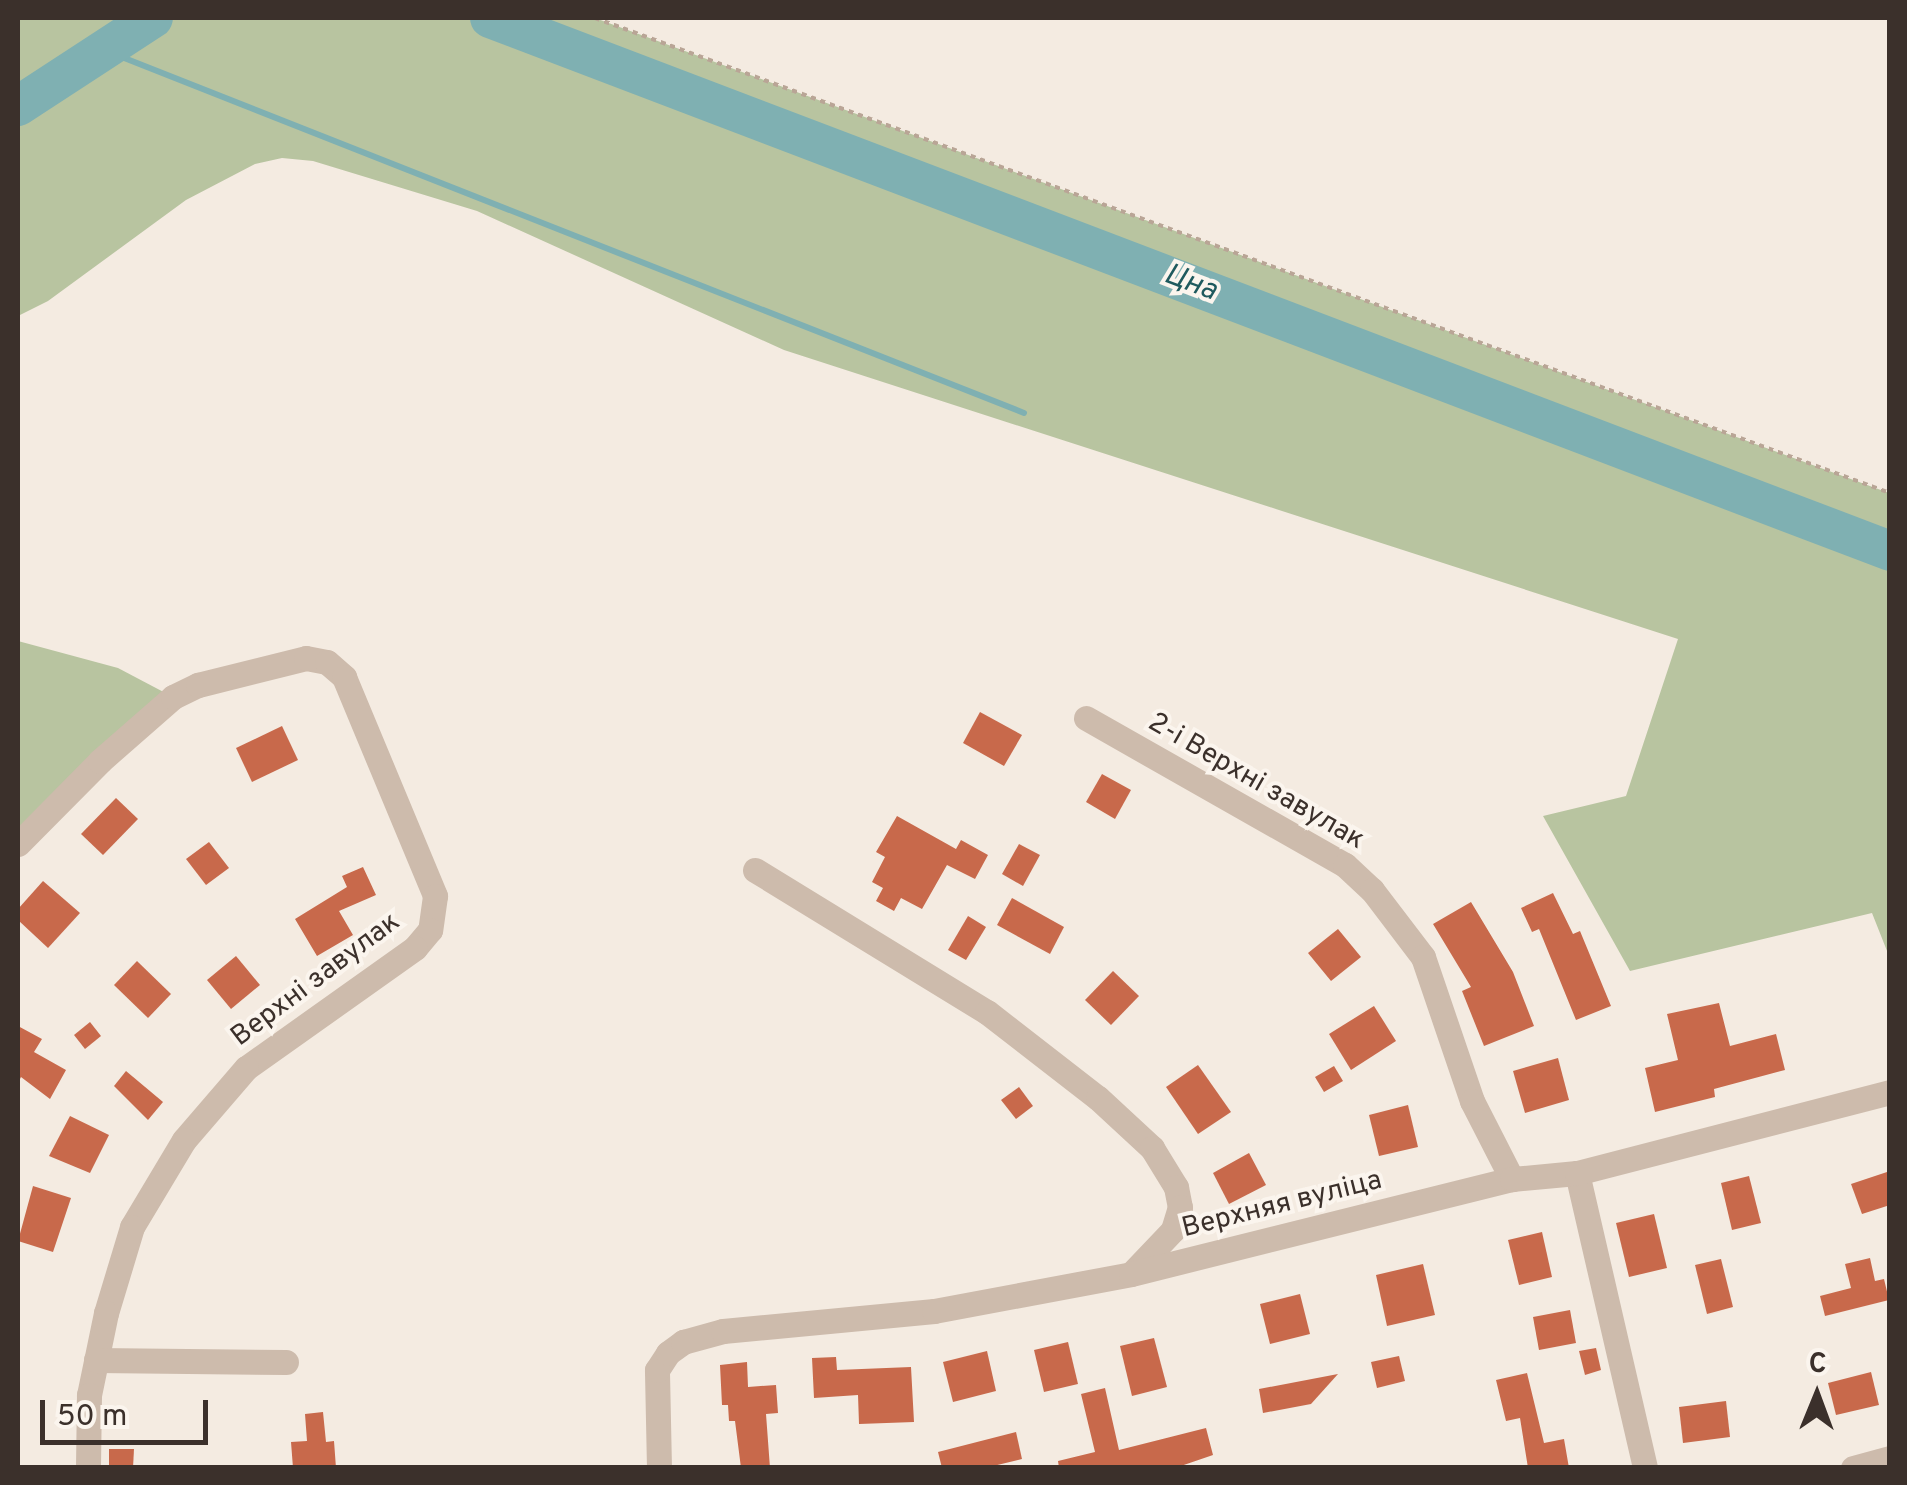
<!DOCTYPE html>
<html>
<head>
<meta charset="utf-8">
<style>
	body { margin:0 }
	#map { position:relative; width:1907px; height:1485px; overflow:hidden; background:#f4ebe1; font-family:Overpass,sans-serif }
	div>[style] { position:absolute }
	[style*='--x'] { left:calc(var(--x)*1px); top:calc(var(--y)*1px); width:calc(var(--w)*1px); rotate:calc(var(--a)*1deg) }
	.green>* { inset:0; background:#b8c4a0 }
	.stream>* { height:6px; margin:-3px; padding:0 3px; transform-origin:3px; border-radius:3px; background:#7fb0b2 }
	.river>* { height:40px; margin:-20px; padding:0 20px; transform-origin:20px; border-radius:20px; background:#7fb0b2 }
	.building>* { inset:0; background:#c8694b }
	.path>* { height:4px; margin-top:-2px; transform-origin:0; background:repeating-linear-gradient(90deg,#b9a596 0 5px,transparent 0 10px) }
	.minor>* { height:25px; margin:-12.5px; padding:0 12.5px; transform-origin:12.5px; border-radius:12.5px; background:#cdbbac }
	span { translate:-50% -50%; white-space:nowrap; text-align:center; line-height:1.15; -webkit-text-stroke:8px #fbf5ee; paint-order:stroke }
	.street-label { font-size:28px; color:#3b302b }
	.water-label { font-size:30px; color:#1f5a5e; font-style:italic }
	.frame { position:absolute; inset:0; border:20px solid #3b302b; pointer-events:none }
	.north { position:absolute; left:1767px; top:1345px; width:100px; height:100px; -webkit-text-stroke:8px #fbf5ee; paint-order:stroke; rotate:1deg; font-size:28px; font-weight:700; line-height:40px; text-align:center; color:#3b302b }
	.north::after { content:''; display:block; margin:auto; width:35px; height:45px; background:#3b302b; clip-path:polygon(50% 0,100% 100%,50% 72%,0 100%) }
	.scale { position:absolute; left:40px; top:1400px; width:168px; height:45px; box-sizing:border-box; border:5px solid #3b302b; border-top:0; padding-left:12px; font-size:30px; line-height:35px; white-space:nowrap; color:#3b302b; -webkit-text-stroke:8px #fbf5ee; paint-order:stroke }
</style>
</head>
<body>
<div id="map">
	<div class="green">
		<div style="clip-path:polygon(18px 18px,595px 18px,1889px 493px,1889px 956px,1872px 913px,1630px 971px,1543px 816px,1626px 796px,1678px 639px,784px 350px,477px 211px,313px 161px,282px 158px,255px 164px,186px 200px,48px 301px,18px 316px)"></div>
		<div style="clip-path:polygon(18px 641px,118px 668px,173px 697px,18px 844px)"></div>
	</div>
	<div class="stream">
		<div style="--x:104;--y:50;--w:989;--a:21.53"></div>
		<div style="--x:1887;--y:549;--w:6;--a:-59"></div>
	</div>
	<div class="river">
		<div style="--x:490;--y:18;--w:1498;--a:20.84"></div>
		<div style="--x:18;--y:106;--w:161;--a:-33.1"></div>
	</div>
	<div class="building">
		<div style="clip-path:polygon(980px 712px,1022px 735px,1004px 766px,963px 743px)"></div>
		<div style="clip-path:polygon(282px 726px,298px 760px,252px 782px,236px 748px)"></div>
		<div style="clip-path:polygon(1102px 774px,1131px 790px,1115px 819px,1086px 802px)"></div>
		<div style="clip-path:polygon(116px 798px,138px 819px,103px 855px,81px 834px)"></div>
		<div style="clip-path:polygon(897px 816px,956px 849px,961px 840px,988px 855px,975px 879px,947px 865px,922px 909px,901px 898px,894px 911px,876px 901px,883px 888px,872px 882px,885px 857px,876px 852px)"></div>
		<div style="clip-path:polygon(209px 842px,229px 868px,206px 885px,186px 859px)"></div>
		<div style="clip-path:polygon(1019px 844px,1040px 855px,1023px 886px,1002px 874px)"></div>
		<div style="clip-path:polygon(363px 867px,376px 895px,339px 911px,353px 935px,317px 956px,295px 919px,347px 887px,342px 876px)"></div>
		<div style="clip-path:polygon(43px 881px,80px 913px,48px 948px,18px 920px,18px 909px)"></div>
		<div style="clip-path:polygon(1553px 893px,1573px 934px,1580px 931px,1611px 1006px,1576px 1020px,1539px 929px,1532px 932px,1521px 908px)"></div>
		<div style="clip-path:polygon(1012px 898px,1064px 927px,1050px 954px,997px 925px)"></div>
		<div style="clip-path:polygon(1471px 902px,1513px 972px,1534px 1026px,1484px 1046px,1462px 991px,1471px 987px,1433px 924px)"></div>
		<div style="clip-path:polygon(968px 916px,986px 927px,966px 960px,948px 950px)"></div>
		<div style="clip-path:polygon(1338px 929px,1361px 957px,1331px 981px,1308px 953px)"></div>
		<div style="clip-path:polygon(236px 956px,260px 985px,231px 1009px,207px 980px)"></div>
		<div style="clip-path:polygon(137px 961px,171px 994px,148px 1018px,114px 985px)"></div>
		<div style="clip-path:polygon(1113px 971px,1139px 996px,1111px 1025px,1085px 1000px)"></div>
		<div style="clip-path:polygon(1719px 1003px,1730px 1046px,1776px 1034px,1785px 1070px,1714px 1089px,1715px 1097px,1655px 1112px,1645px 1068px,1678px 1060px,1667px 1014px)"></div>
		<div style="clip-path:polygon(1374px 1006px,1396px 1041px,1351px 1070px,1329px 1034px)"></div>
		<div style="clip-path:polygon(90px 1022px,101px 1036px,85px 1049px,74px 1035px)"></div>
		<div style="clip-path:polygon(18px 1026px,42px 1039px,34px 1052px,66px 1070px,50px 1099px,21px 1077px,18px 1083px)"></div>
		<div style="clip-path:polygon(1558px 1058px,1569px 1100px,1525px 1113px,1513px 1071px)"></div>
		<div style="clip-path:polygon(1198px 1065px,1231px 1112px,1198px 1134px,1166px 1087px)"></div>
		<div style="clip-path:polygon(1334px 1066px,1343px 1081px,1324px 1092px,1315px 1077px)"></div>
		<div style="clip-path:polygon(126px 1071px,163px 1102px,148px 1120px,114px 1086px)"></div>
		<div style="clip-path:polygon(1019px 1087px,1033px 1106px,1016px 1119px,1001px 1100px)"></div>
		<div style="clip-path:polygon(1408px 1105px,1418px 1147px,1379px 1156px,1369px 1115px)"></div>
		<div style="clip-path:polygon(70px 1116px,109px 1135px,90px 1173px,49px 1156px)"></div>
		<div style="clip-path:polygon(1249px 1153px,1266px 1185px,1229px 1204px,1213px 1173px)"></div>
		<div style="clip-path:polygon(1890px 1171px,1890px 1205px,1862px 1214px,1851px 1184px)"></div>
		<div style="clip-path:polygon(1749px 1176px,1761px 1223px,1732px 1230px,1721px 1183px)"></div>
		<div style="clip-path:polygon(33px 1186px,71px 1198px,53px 1252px,18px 1241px)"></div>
		<div style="clip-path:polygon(1654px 1214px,1667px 1268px,1629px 1277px,1616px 1223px)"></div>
		<div style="clip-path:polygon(1542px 1232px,1552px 1277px,1519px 1285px,1508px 1240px)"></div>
		<div style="clip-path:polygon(1870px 1258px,1875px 1281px,1884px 1279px,1889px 1300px,1825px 1316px,1820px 1296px,1851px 1288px,1845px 1264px)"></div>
		<div style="clip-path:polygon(1721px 1259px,1733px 1307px,1707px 1314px,1695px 1265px)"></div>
		<div style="clip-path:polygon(1423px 1264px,1435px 1315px,1387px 1326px,1376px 1275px)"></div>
		<div style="clip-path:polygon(1300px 1294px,1310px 1334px,1270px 1344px,1260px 1304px)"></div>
		<div style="clip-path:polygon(1570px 1310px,1576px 1343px,1539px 1350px,1533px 1317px)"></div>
		<div style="clip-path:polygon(1154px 1338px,1167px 1387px,1132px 1396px,1120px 1346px)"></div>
		<div style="clip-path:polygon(1068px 1342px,1078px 1384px,1044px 1392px,1034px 1350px)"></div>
		<div style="clip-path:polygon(1596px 1348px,1601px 1370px,1585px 1375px,1579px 1351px)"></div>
		<div style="clip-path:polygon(987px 1351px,996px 1391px,953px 1402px,943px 1362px)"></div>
		<div style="clip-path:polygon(1399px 1356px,1405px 1381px,1377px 1388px,1371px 1362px)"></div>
		<div style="clip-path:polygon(836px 1357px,837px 1370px,911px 1367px,914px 1422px,859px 1424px,858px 1395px,814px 1398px,812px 1358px)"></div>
		<div style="clip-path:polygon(747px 1362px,748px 1387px,776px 1385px,778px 1413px,766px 1414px,770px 1468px,741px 1468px,735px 1421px,729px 1421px,728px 1405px,722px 1405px,720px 1365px)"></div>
		<div style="clip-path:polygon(1871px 1372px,1879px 1405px,1836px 1415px,1828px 1383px)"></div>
		<div style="clip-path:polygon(1527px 1373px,1544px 1443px,1564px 1439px,1569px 1468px,1528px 1468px,1520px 1418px,1506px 1421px,1496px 1380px)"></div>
		<div style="clip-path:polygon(1338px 1374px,1311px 1404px,1263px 1413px,1259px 1389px)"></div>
		<div style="clip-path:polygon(1105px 1388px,1119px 1450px,1206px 1428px,1213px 1455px,1175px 1468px,1059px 1468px,1058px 1461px,1095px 1452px,1081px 1394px)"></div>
		<div style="clip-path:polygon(1726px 1401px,1730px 1437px,1683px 1443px,1679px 1407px)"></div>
		<div style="clip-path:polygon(323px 1412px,326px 1442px,334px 1441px,336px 1468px,293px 1468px,291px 1442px,307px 1441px,305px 1414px)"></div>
		<div style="clip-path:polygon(1016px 1432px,1022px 1459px,985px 1468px,942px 1468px,938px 1452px)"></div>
		<div style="clip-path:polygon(109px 1449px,134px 1449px,133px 1468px,109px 1468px)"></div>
	</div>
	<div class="path">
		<div style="--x:595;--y:18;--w:1379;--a:20.14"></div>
	</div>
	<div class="minor">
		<div style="--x:1086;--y:718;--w:298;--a:29.6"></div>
		<div style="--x:1345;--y:865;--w:37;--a:43"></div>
		<div style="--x:1372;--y:890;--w:84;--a:52.7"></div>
		<div style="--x:1423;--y:957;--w:152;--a:71.2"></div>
		<div style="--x:1472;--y:1101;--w:88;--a:62.9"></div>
		<div style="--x:18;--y:844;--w:117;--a:-45.3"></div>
		<div style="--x:100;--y:761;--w:97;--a:-41.2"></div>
		<div style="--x:173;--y:697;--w:28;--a:-26"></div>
		<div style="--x:198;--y:685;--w:111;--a:-14"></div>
		<div style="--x:306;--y:658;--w:21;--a:11"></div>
		<div style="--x:327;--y:662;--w:23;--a:41"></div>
		<div style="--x:344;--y:677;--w:237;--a:67.4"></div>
		<div style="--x:435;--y:896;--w:34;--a:98"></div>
		<div style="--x:430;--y:930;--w:23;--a:130"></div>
		<div style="--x:415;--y:948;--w:207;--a:144.6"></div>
		<div style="--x:246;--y:1068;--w:95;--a:130.7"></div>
		<div style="--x:184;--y:1140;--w:101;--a:120.9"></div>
		<div style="--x:132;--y:1227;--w:90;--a:106.8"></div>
		<div style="--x:106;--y:1313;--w:84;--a:101.7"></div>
		<div style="--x:89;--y:1395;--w:73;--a:90.8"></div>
		<div style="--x:755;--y:870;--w:272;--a:31.5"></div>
		<div style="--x:987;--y:1012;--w:140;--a:37.8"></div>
		<div style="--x:1098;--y:1098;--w:74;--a:42.8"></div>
		<div style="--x:1152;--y:1148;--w:46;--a:58.4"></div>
		<div style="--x:1176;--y:1187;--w:20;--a:79"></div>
		<div style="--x:1180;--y:1207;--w:24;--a:107"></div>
		<div style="--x:1173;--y:1230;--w:57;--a:133.6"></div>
		<div style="--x:1577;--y:1173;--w:303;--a:77"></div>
		<div style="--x:96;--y:1360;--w:190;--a:0.6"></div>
		<div style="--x:659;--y:1468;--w:98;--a:-91.2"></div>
		<div style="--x:657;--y:1370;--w:20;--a:-57"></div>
		<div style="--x:668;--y:1353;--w:19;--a:-36"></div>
		<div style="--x:683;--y:1342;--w:41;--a:-15.4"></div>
		<div style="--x:723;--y:1331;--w:212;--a:-5.4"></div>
		<div style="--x:934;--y:1311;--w:200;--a:-10.6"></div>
		<div style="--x:1131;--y:1274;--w:393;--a:-14"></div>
		<div style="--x:1512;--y:1179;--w:65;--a:-5.3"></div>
		<div style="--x:1577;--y:1173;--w:323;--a:-14.5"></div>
		<div style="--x:1853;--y:1468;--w:38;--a:-15"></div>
	</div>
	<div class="street-label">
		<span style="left:1256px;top:782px;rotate:30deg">2-і Верхні завулак</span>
		<span style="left:316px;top:980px;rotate:-37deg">Верхні завулак</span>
		<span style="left:1282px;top:1205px;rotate:-14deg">Верхняя вуліца</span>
	</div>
	<div class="water-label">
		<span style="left:1190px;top:284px;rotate:21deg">Цна</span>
	</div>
	<div class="frame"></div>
	<div class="north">С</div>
	<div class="scale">50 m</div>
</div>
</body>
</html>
